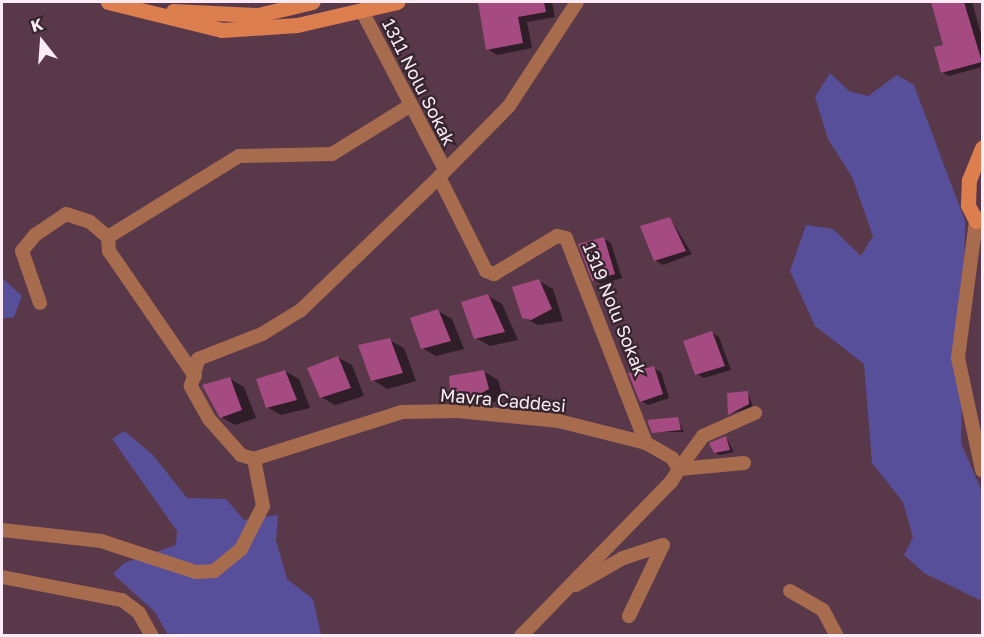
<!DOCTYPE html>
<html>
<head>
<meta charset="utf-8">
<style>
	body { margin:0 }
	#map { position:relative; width:984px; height:637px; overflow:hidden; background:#59384a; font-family:"Golos Text",sans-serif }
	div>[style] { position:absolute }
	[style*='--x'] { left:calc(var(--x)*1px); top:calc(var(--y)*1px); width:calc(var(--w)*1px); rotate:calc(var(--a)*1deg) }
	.green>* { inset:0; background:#584f9b }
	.shadow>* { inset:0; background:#0007 }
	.building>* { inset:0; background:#a64b81 }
	.street>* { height:14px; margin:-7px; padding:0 7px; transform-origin:7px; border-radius:7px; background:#a76b4e }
	.secondary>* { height:15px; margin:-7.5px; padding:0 7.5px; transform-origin:7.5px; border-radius:7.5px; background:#dd7e4f }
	span { translate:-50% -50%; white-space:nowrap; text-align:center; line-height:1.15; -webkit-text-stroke:4.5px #35252d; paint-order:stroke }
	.street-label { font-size:18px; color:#fcebf4 }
	.frame { position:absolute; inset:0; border:3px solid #fcebf4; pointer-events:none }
	.north { position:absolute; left:12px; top:12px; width:60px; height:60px; -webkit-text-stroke:4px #35252d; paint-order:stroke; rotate:343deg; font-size:16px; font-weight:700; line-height:24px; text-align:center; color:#fcebf4 }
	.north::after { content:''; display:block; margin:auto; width:21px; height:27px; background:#fcebf4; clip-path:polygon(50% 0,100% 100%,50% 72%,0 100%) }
</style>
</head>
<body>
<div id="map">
	<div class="green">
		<div style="clip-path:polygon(830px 73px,849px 91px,868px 96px,897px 75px,914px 85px,965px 221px,961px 443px,982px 492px,982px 601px,924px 573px,904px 555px,913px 537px,903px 502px,872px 463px,864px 364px,815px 326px,790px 271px,806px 225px,833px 229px,861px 256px,873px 236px,852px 177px,828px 139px,815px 97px)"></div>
		<div style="clip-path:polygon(2px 278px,22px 296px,14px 317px,2px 319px)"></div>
		<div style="clip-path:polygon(124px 431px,153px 455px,187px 498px,226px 499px,244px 520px,278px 515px,276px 540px,287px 579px,313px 599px,321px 635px,168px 635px,155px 612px,113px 574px,124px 563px,176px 545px,177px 531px,112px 439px)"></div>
	</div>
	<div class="shadow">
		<div style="clip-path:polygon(479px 2px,552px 2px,555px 17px,527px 22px,532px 48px,497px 55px,488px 49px)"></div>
		<div style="clip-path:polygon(933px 2px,972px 2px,982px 38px,982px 67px,949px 76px,942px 72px,945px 46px)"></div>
		<div style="clip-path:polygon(670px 218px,692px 254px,663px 265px,655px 260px)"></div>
		<div style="clip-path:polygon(604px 239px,611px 243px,622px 278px,601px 284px,594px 280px)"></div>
		<div style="clip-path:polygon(539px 281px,553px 289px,563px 321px,538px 325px,523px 317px)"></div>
		<div style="clip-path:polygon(488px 296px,502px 304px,518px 340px,490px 346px,476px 338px)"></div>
		<div style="clip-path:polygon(438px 311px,452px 319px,464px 349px,436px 356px,422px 348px)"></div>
		<div style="clip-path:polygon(712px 333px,719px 337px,731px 370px,704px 378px,697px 374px)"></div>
		<div style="clip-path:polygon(389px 340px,404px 348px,416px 381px,387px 389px,373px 380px)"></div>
		<div style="clip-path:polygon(337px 357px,352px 365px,364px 396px,335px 405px,321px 397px)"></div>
		<div style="clip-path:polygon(653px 368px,661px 372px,669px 398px,648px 405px,641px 401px)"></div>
		<div style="clip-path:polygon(285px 371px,299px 379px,310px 408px,281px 415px,267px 407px)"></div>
		<div style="clip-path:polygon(483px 371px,498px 380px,503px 397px,491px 404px,471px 402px,451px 390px)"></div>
		<div style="clip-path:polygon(230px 379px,244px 387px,256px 418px,235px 425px,221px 417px)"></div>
		<div style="clip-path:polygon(748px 393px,753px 407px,729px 414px)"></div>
		<div style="clip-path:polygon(677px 418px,684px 432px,653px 432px)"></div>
		<div style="clip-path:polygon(726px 437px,734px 452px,719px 455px,715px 452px)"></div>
	</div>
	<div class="building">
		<div style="clip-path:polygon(478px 2px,544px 2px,546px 12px,518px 17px,523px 43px,486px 50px)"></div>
		<div style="clip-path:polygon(931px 2px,964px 2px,982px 62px,941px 73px,934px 47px,943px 45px)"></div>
		<div style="clip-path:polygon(670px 217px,686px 251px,654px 261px,640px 226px)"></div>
		<div style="clip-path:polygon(604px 237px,615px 274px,592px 281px,578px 244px)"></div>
		<div style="clip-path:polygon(539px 279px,552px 309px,531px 320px,522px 318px,512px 287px)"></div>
		<div style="clip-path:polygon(488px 294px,505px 332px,474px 339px,461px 302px)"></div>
		<div style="clip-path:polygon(438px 309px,451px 341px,421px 349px,410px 318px)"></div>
		<div style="clip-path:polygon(712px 331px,725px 366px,695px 375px,683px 341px)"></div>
		<div style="clip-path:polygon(390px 338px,403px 373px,371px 381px,358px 345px)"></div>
		<div style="clip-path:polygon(338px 356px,351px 388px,320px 398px,307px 368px)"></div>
		<div style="clip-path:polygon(654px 366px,663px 394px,640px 402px,628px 373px)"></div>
		<div style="clip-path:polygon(285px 370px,297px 400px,266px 408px,256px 379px)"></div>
		<div style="clip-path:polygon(484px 370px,489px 389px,476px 396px,450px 391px,449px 376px)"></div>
		<div style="clip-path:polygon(230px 377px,242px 410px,220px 418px,202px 385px)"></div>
		<div style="clip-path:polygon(748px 391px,749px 404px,728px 415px,727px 393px)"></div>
		<div style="clip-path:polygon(678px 417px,681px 430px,652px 433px,647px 420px)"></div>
		<div style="clip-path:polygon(726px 436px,730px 450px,714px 453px,709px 443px)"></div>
	</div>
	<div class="street">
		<div style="--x:362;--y:11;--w:179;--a:62.4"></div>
		<div style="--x:439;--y:177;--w:105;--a:63.4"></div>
		<div style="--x:486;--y:271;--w:9;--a:21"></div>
		<div style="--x:494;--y:274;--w:74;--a:-31.1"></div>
		<div style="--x:557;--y:236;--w:9;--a:13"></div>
		<div style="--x:566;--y:238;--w:220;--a:68.7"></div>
		<div style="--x:982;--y:218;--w:7;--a:153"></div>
		<div style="--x:976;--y:221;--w:138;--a:97.5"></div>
		<div style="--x:958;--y:358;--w:115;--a:77.9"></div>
		<div style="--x:40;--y:303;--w:55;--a:-109.1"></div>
		<div style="--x:22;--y:251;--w:21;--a:-51"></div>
		<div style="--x:35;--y:235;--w:37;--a:-34"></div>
		<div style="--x:66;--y:214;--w:25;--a:18"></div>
		<div style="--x:90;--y:222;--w:23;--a:40"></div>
		<div style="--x:195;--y:376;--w:152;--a:-124.5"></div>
		<div style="--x:109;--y:251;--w:14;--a:-94"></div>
		<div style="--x:108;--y:237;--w:154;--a:-31.7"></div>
		<div style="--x:239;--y:156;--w:93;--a:-1.2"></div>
		<div style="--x:332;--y:154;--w:93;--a:-31.8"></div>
		<div style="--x:744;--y:463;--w:65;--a:174.7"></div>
		<div style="--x:679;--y:469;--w:41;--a:-54"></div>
		<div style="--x:703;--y:436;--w:57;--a:-23.9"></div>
		<div style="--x:2;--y:530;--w:100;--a:6.3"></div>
		<div style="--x:101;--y:541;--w:100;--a:18.1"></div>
		<div style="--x:196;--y:572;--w:18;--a:-3"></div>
		<div style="--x:214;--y:571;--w:35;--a:-39"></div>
		<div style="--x:241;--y:549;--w:48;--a:-62.9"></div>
		<div style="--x:263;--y:506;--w:48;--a:-100.8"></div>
		<div style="--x:2;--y:577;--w:122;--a:10.9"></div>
		<div style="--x:122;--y:600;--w:21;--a:37"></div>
		<div style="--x:139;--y:613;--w:26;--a:61"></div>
		<div style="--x:576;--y:585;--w:54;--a:-29.9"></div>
		<div style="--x:623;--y:558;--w:42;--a:-18"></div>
		<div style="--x:663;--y:545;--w:79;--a:115.6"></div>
		<div style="--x:790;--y:591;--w:38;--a:30"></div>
		<div style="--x:823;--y:610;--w:30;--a:62"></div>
		<div style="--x:521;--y:636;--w:215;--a:-45.8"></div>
		<div style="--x:671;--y:482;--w:15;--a:-58"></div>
		<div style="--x:679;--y:469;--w:13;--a:-122"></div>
		<div style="--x:672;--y:458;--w:30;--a:-150"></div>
		<div style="--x:646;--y:443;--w:90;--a:-165.8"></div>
		<div style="--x:559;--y:421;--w:101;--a:-174.3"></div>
		<div style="--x:458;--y:411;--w:56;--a:179"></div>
		<div style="--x:402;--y:412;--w:155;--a:162.4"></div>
		<div style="--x:254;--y:459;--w:14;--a:-163"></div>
		<div style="--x:241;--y:455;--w:48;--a:-131.6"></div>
		<div style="--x:209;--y:419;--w:38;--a:-119"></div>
		<div style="--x:191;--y:386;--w:28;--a:-75"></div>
		<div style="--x:198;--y:359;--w:69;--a:-21.3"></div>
		<div style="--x:262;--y:334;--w:46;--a:-31.6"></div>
		<div style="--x:301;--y:310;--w:192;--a:-43.9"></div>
		<div style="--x:439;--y:177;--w:100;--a:-45.4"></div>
		<div style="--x:509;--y:106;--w:124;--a:-56.8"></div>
	</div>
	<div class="secondary">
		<div style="--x:108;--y:2;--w:117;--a:13.8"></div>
		<div style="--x:222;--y:30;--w:75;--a:-3.8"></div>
		<div style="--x:297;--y:25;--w:103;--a:-13"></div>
		<div style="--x:173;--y:11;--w:85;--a:2.7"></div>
		<div style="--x:258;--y:15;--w:56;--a:-13.5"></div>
		<div style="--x:976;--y:221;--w:18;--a:-117"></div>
		<div style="--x:968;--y:205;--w:25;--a:-88"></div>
		<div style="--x:969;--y:180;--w:35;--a:-68"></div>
	</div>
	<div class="street-label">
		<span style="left:419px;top:82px;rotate:63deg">1311 Nolu Sokak</span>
		<span style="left:615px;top:309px;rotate:68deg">1319 Nolu Sokak</span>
		<span style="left:503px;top:400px;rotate:5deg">Mavra Caddesi</span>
	</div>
	<div class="frame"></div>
	<div class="north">K</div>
</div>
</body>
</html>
